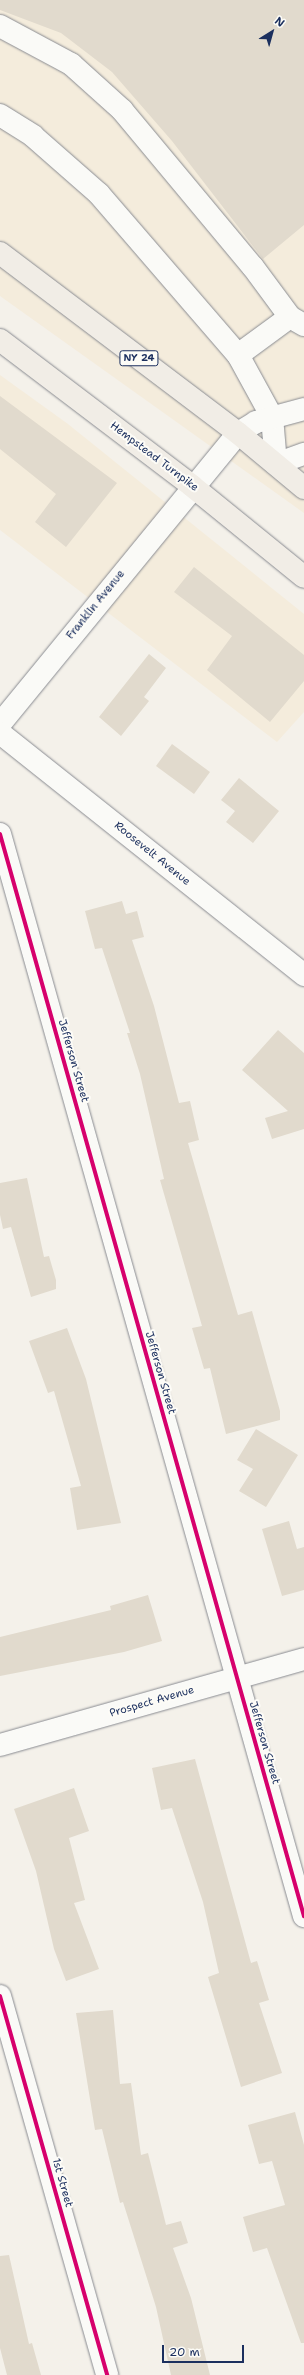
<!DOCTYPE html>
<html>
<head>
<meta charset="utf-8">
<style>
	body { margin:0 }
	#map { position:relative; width:304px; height:2375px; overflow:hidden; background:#f4f1ea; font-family:"Shantell Sans",sans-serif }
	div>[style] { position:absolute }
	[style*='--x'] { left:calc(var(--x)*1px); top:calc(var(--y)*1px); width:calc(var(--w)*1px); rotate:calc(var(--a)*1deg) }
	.built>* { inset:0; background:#f4ecdc }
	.building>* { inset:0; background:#e1dacd }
	.roads { filter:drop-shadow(0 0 1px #898b91) drop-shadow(0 0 1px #898b91) }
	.minor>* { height:22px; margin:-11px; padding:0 11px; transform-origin:11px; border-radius:11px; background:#fafaf7 }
	.major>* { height:22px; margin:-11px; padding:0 11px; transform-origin:11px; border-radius:11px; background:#f1ede6 }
	.cycleway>* { height:4px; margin:-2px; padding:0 2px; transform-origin:2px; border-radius:2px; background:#d6006c }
	span { translate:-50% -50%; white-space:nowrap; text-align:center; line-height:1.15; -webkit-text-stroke:4px #fdfcf7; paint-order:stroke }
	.shield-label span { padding:1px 3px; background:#fdfcf7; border:1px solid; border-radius:3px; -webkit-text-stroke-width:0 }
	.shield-label { font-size:10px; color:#1b2f5e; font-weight:700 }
	.street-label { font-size:11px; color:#1b2f5e }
	.north { position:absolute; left:252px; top:12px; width:40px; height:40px; -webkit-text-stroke:3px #fdfcf7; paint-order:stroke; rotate:37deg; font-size:11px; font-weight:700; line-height:16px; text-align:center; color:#1b2f5e }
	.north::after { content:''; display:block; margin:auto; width:14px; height:18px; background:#1b2f5e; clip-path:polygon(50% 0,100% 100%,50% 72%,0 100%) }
	.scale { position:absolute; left:162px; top:2345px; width:82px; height:18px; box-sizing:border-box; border:2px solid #1b2f5e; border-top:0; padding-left:5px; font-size:12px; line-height:14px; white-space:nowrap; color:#1b2f5e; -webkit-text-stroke:3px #fdfcf7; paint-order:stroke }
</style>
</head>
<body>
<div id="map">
	<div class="built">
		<div style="clip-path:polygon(0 0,304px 0,304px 513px,0 296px)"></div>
		<div style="clip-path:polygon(0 375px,68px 424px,304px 614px,304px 712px,277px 742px,0 530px)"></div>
	</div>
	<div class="building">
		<div style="clip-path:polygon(0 0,304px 0,304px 225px,263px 259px,172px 141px,112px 72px,61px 33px,0 10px)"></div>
		<div style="clip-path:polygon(0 396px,117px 483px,66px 547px,35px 522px,56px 494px,0 449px)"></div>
		<div style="clip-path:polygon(194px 567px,304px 655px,304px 681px,270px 722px,207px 670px,232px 636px,174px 592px)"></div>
		<div style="clip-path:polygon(149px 654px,166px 668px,144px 697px,149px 701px,121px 736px,99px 717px)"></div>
		<div style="clip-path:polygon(172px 744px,210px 772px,194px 794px,156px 766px)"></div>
		<div style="clip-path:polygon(239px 778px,279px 811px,253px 843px,226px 822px,235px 811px,221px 800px)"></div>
		<div style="clip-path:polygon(122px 901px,126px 914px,137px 911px,144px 937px,132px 940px,154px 1006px,179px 1103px,190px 1101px,199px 1140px,188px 1143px,238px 1315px,252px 1311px,280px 1411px,280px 1420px,226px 1434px,210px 1368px,204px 1369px,192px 1328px,202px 1326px,160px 1180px,164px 1179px,140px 1074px,127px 1033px,130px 1033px,102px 948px,95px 949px,85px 911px)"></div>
		<div style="clip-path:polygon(278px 1030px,304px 1053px,304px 1129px,272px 1139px,265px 1118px,288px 1111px,242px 1070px)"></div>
		<div style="clip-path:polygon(27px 1178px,44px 1257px,49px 1256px,56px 1280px,56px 1289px,31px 1297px,11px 1227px,3px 1229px,0 1215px,0 1183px)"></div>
		<div style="clip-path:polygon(67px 1328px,86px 1379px,121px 1523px,77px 1530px,70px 1488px,81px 1486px,54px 1391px,48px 1393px,29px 1341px)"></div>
		<div style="clip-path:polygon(256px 1429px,298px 1455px,266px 1507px,239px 1491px,253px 1469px,237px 1460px)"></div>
		<div style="clip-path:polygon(289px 1521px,297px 1549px,304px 1547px,304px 1590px,282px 1596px,262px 1529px)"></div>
		<div style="clip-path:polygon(148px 1595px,162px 1641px,124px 1652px,0 1676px,0 1637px,111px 1610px,110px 1606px)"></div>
		<div style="clip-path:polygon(195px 1759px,251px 1963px,257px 1961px,269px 2000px,259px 2003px,282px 2073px,241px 2087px,208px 1977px,219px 1973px,203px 1902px,172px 1808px,161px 1810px,152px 1768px)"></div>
		<div style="clip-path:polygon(74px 1788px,89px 1831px,69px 1838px,85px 1900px,74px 1903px,99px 1969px,66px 1981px,54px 1949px,36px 1871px,14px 1809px)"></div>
		<div style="clip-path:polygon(113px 2010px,120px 2084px,131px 2083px,141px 2155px,148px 2153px,166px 2225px,181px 2221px,188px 2243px,173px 2248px,191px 2298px,210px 2375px,171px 2375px,156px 2307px,123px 2202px,120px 2203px,102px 2129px,95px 2130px,76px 2013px)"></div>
		<div style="clip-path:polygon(295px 2112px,304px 2145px,304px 2343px,301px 2343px,267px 2248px,253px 2252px,243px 2217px,285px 2205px,272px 2161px,259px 2164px,248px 2125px)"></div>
		<div style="clip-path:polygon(9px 2255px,29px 2344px,32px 2343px,41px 2375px,7px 2375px,0 2348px,0 2256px)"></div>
	</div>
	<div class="roads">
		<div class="minor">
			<div style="--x:0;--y:26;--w:81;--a:28.2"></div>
			<div style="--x:71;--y:64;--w:69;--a:42"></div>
			<div style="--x:122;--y:110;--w:204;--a:50.2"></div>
			<div style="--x:253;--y:267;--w:62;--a:53.5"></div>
			<div style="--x:290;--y:317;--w:16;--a:30"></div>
			<div style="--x:0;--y:115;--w:39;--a:32"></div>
			<div style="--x:33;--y:136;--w:88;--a:41.3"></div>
			<div style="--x:99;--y:194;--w:213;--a:49.2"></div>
			<div style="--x:238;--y:355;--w:71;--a:61.3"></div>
			<div style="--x:272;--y:417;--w:47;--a:85.1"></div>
			<div style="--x:276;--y:464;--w:30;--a:-20"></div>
			<div style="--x:238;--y:355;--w:64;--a:-36.2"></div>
			<div style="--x:0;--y:724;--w:376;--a:-50.7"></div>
			<div style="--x:238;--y:433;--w:21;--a:-31"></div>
			<div style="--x:256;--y:422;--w:50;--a:-15.2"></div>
			<div style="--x:0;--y:733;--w:389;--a:38.5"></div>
			<div style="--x:0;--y:834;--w:1124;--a:74.31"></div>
			<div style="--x:0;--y:1745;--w:316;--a:-15.8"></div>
			<div style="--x:0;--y:1996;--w:394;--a:74.2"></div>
		</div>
		<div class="major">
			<div style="--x:0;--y:253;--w:298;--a:37.1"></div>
			<div style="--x:238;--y:433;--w:86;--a:39.8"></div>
			<div style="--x:0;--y:340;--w:241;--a:37.2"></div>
			<div style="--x:192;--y:486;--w:144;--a:39.1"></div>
		</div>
	</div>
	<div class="cycleway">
		<div style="--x:0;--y:834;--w:1124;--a:74.31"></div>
		<div style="--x:0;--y:1996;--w:394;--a:74.2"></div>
	</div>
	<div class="shield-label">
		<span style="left:139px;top:358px">NY 24</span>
	</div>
	<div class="street-label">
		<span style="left:154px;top:457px;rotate:37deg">Hempstead Turnpike</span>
		<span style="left:96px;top:605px;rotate:-51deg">Franklin Avenue</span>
		<span style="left:152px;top:854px;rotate:39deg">Roosevelt Avenue</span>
		<span style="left:73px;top:1061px;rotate:74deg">Jefferson Street</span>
		<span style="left:160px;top:1373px;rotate:74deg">Jefferson Street</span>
		<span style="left:152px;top:1702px;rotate:-16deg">Prospect Avenue</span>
		<span style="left:264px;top:1743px;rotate:74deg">Jefferson Street</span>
		<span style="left:62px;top:2183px;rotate:74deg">1st Street</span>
	</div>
	<div class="north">N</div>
	<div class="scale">20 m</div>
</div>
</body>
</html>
